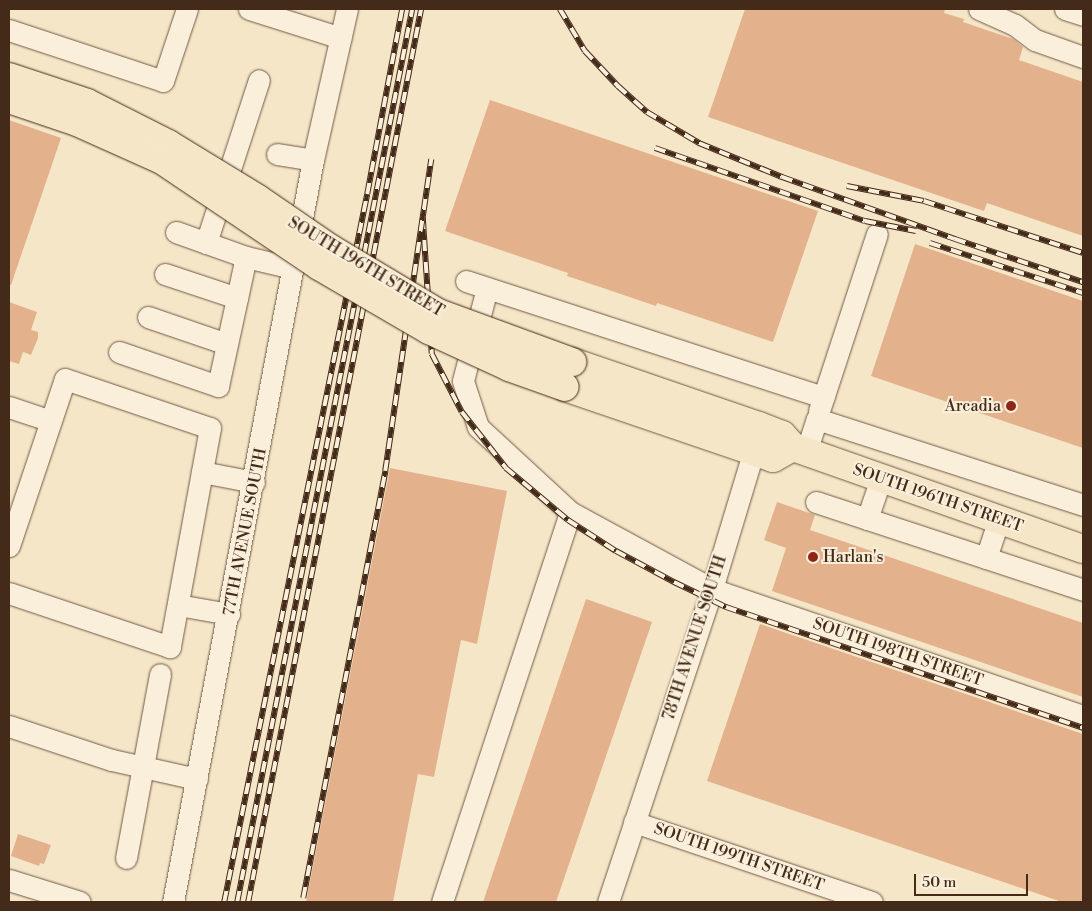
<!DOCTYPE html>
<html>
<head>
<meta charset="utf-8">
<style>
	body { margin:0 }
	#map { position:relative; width:1092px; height:911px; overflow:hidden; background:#f6e6c8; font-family:"Libre Bodoni",serif }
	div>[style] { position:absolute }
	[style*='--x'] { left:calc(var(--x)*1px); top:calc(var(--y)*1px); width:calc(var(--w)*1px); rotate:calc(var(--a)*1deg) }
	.building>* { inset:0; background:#e3b18b }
	.roads { filter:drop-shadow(0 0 1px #705944) drop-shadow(0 0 1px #705944) }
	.minor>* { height:21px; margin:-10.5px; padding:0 10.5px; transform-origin:10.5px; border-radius:10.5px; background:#f9efdb }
	.major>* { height:28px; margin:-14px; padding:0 14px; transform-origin:14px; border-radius:14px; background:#f6e6c8 }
	.rail>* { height:5.5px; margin-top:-2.75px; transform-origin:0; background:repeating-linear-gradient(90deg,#f9efdb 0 11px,#442a18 0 22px); box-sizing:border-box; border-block:1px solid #442a18 }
	.bridges { filter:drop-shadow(0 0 1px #442a18) drop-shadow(0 0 1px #442a18) }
	.major-bridge>* { height:28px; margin:-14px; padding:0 14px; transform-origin:14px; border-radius:14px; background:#f6e6c8 }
	.dots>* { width:14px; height:14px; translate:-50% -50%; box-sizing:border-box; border:2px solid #f9efdb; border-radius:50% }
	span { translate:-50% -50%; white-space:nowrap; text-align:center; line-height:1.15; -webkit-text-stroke:4px #f9efdb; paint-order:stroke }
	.street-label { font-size:16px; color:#442a18 }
	.poi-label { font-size:16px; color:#442a18 }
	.right { translate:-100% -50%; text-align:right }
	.left { translate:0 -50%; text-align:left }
	.frame { position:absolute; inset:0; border:10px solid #442a18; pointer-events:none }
	.scale { position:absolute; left:914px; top:874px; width:114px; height:22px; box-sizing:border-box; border:2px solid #442a18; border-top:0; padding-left:6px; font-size:15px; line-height:18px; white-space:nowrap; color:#442a18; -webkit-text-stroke:4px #f9efdb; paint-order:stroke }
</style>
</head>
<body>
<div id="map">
	<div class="building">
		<div style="clip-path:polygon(745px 9px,945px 9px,944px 13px,964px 19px,963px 22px,1013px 39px,1023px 47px,1019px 60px,1083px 82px,1083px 236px,987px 203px,984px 211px,708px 117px)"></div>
		<div style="clip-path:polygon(490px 100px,818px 211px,773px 342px,657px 303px,656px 306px,603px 288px,567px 276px,568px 273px,445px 231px)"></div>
		<div style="clip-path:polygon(9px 120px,61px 138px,11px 285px,9px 285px)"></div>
		<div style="clip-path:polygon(915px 244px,1083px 301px,1083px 448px,871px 376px)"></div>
		<div style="clip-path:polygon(9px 302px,37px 312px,31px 330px,38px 332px,38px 338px,31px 355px,23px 352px,19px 364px,9px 361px)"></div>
		<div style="clip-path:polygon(390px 468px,507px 491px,477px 644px,461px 640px,434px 777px,418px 774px,393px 902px,306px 902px)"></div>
		<div style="clip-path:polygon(777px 502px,815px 515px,810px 530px,1083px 623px,1083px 697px,772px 591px,786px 548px,764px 540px)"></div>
		<div style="clip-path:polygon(586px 599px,652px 622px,556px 902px,483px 902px)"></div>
		<div style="clip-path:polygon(760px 624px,1083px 734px,1083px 902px,1062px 902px,707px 781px)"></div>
		<div style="clip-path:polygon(18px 834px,51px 845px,44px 864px,40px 863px,39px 866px,11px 856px)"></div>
	</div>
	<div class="roads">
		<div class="minor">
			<div style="--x:249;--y:9;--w:96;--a:17.5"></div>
			<div style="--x:979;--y:9;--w:39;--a:24"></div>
			<div style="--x:1015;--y:25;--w:25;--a:37"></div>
			<div style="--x:1035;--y:40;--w:51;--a:19.5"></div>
			<div style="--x:1065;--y:9;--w:19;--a:18"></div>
			<div style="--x:9;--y:30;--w:162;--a:18.3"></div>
			<div style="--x:163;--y:81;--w:76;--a:-71.6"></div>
			<div style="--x:277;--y:154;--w:36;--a:9"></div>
			<div style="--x:176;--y:232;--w:74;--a:19.7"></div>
			<div style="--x:246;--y:257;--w:48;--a:13.2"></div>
			<div style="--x:206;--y:243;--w:171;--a:-72"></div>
			<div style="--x:165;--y:274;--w:76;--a:18.4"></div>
			<div style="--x:466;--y:281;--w:376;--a:18"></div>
			<div style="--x:487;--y:288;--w:96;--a:104.5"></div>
			<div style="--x:463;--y:381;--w:48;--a:71.9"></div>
			<div style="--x:478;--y:427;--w:125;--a:42.7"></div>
			<div style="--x:148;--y:317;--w:83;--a:18.9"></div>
			<div style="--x:119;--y:352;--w:105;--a:19"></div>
			<div style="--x:218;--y:386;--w:132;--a:-77.8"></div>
			<div style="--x:9;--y:407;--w:44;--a:18.4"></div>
			<div style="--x:819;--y:411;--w:186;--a:-71.9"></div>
			<div style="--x:806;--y:452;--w:35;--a:-72"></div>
			<div style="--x:817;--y:419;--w:280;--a:17.9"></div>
			<div style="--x:202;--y:472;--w:53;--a:10.9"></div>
			<div style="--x:816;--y:502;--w:281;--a:18.2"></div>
			<div style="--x:867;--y:519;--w:43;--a:-71.1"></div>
			<div style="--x:9;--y:546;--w:176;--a:-71.5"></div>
			<div style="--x:65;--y:379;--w:153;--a:18.7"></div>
			<div style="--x:210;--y:428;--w:223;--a:100.4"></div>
			<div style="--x:170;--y:647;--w:170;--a:-161.5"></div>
			<div style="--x:986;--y:558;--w:41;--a:-71.6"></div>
			<div style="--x:178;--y:605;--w:52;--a:10"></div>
			<div style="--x:9;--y:726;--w:108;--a:18.3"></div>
			<div style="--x:112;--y:760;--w:87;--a:12.6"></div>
			<div style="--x:634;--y:822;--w:251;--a:18.6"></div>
			<div style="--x:126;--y:858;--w:187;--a:-79.5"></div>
			<div style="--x:9;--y:880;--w:74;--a:17.2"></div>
			<div style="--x:173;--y:902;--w:755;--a:-79.32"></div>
			<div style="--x:313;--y:160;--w:155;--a:-77.3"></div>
			<div style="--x:442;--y:902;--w:410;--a:-71.8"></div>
			<div style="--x:570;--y:512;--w:162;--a:28.5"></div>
			<div style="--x:712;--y:589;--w:392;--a:18.9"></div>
			<div style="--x:608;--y:902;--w:330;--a:-71.6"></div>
			<div style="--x:712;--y:589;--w:142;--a:-73.2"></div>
		</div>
		<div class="major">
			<div style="--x:572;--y:362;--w:198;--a:18.9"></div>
			<div style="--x:759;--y:426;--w:25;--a:21"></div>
			<div style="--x:782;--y:435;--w:16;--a:47"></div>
			<div style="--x:793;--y:447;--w:307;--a:19.4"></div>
			<div style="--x:565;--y:387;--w:220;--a:18.8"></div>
			<div style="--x:773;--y:458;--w:23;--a:-29"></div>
		</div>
	</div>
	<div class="rail">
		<div style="--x:560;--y:9;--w:49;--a:59.2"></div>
		<div style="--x:585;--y:51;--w:48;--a:46.7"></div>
		<div style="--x:618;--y:86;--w:39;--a:42"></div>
		<div style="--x:647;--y:112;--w:61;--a:30.8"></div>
		<div style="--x:699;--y:143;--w:90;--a:22.3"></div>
		<div style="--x:782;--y:177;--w:184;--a:19.7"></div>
		<div style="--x:955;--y:239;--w:135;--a:18.6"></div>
		<div style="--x:655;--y:148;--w:222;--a:19.2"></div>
		<div style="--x:865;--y:221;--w:52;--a:11.1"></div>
		<div style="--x:847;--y:186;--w:78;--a:11"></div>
		<div style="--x:924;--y:201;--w:167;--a:18.1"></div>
		<div style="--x:423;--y:218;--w:136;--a:86.2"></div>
		<div style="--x:432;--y:354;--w:65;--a:62.7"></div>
		<div style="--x:462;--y:412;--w:71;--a:51.8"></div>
		<div style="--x:506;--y:468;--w:81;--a:40"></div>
		<div style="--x:568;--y:520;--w:57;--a:32.9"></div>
		<div style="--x:616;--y:551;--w:66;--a:28.1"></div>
		<div style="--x:674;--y:582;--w:58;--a:25.7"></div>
		<div style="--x:726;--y:607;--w:377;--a:18.7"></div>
		<div style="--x:930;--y:243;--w:161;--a:18.1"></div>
		<div style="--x:303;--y:898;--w:435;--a:-79.1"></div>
		<div style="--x:385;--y:471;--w:315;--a:-81.6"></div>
		<div style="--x:224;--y:902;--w:722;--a:-78.58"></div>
		<div style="--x:367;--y:194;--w:188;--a:-79.3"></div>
		<div style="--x:237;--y:902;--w:910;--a:-78.91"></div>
		<div style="--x:248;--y:902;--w:910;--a:-79.04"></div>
	</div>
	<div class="bridges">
		<div class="major-bridge">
			<div style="--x:9;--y:77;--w:82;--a:18.4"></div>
			<div style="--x:87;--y:103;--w:91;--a:26.8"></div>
			<div style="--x:168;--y:144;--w:105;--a:31.4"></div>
			<div style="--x:258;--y:199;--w:88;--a:34.4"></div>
			<div style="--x:331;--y:249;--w:125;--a:30.9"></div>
			<div style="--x:438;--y:313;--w:143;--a:20.1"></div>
			<div style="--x:9;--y:99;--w:72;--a:18.7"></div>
			<div style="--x:77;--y:122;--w:93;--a:24.1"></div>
			<div style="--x:162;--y:160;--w:189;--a:34"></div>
			<div style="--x:319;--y:266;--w:127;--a:30.2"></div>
			<div style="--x:429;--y:330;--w:88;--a:24.8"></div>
			<div style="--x:509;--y:367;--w:59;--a:19.7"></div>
		</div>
	</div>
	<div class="dots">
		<div style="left:1011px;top:406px;background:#8f2418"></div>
		<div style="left:813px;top:557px;background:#8f2418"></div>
	</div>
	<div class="street-label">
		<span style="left:366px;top:267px;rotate:31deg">SOUTH 196TH STREET</span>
		<span style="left:938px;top:498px;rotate:19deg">SOUTH 196TH STREET</span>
		<span style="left:245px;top:532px;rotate:-79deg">77TH AVENUE SOUTH</span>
		<span style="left:695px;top:638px;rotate:-72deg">78TH AVENUE SOUTH</span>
		<span style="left:898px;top:652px;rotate:19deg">SOUTH 198TH STREET</span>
		<span style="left:739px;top:857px;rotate:19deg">SOUTH 199TH STREET</span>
	</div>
	<div class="poi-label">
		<span class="right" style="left:1001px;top:406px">Arcadia</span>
		<span class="left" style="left:823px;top:557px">Harlan's</span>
	</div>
	<div class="frame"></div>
	<div class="scale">50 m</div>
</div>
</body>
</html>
